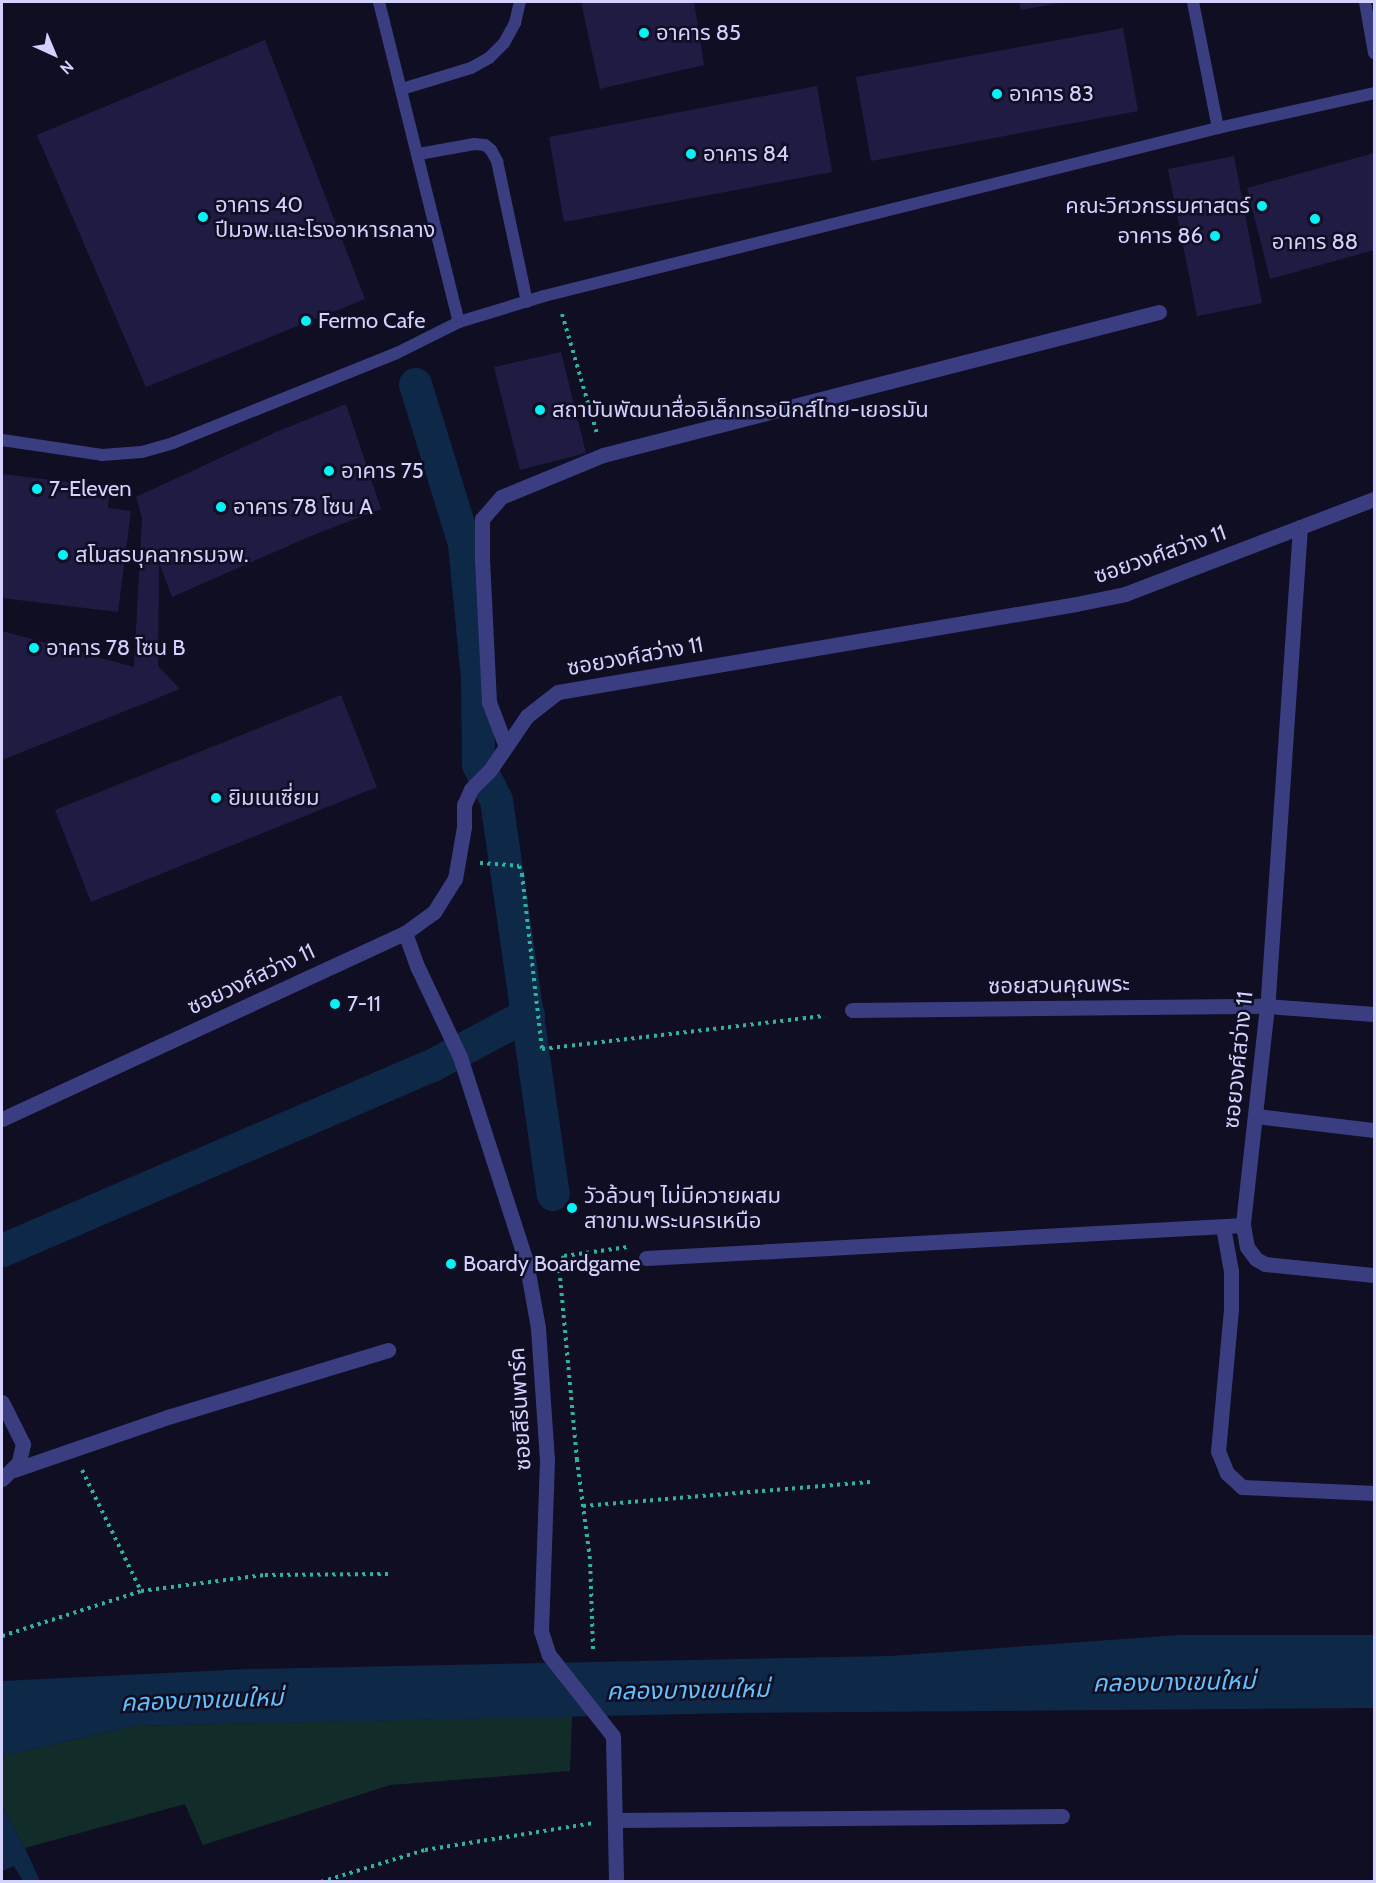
<!DOCTYPE html>
<html>
<head>
<meta charset="utf-8">
<style>
	body { margin:0 }
	#map { position:relative; width:1376px; height:1883px; overflow:hidden; background:#100e23; font-family:Cabin,"Noto Sans Thai",sans-serif }
	div>[style] { position:absolute }
	[style*='--x'] { left:calc(var(--x)*1px); top:calc(var(--y)*1px); width:calc(var(--w)*1px); rotate:calc(var(--a)*1deg) }
	.green>* { inset:0; background:#122d29 }
	.water>* { inset:0; background:#0e2848 }
	.canal>* { height:33px; margin:-16.5px; padding:0 16.5px; transform-origin:16.5px; border-radius:16.5px; background:#0e2848 }
	.building>* { inset:0; background:#201b43 }
	.path>* { height:4px; margin-top:-2px; transform-origin:0; background:repeating-linear-gradient(90deg,#31b2a0 0 3px,transparent 0 7.5px) }
	.lane>* { height:12px; margin:-6px; padding:0 6px; transform-origin:6px; border-radius:6px; background:#3a3e81 }
	.street>* { height:15px; margin:-7.5px; padding:0 7.5px; transform-origin:7.5px; border-radius:7.5px; background:#3a3e81 }
	.dots>* { width:16px; height:16px; translate:-50% -50%; box-sizing:border-box; border:3px solid #100e23; border-radius:50% }
	span { translate:-50% -50%; white-space:nowrap; text-align:center; line-height:1.15; -webkit-text-stroke:5px #100e23; paint-order:stroke }
	.poi-label { font-size:22px; color:#d3d1fe }
	.left { translate:0 -50%; text-align:left }
	.right { translate:-100% -50%; text-align:right }
	.street-label { font-size:22px; color:#d3d1fe }
	.water-label { font-size:24px; color:#62c1fc; font-style:italic }
	.frame { position:absolute; inset:0; border:3px solid #d3d1fe; pointer-events:none }
	.north { position:absolute; left:24px; top:24px; width:60px; height:60px; -webkit-text-stroke:4px #100e23; paint-order:stroke; rotate:136deg; font-size:16px; font-weight:700; line-height:24px; text-align:center; color:#d3d1fe }
	.north::after { content:''; display:block; margin:auto; width:21px; height:27px; background:#d3d1fe; clip-path:polygon(50% 0,100% 100%,50% 72%,0 100%) }
</style>
</head>
<body>
<div id="map">
	<div class="green">
		<div style="clip-path:polygon(572px 1716px,570px 1771px,390px 1785px,203px 1845px,185px 1804px,25px 1848px,2px 1806px,2px 1756px,134px 1726px)"></div>
	</div>
	<div class="water">
		<div style="clip-path:polygon(1179px 1635px,1374px 1635px,1374px 1708px,734px 1713px,134px 1726px,2px 1756px,2px 1681px,248px 1669px,890px 1656px)"></div>
		<div style="clip-path:polygon(2px 1806px,25px 1848px,40px 1881px,23px 1881px,14px 1866px,2px 1871px)"></div>
	</div>
	<div class="canal">
		<div style="--x:415;--y:384;--w:166;--a:72.9"></div>
		<div style="--x:464;--y:543;--w:137;--a:84.5"></div>
		<div style="--x:477;--y:679;--w:85;--a:89.3"></div>
		<div style="--x:478;--y:764;--w:40;--a:63.4"></div>
		<div style="--x:496;--y:800;--w:398;--a:81.8"></div>
		<div style="--x:2;--y:1250;--w:466;--a:-23.3"></div>
		<div style="--x:430;--y:1066;--w:111;--a:-28"></div>
	</div>
	<div class="building">
		<div style="clip-path:polygon(581px 2px,694px 2px,704px 65px,600px 89px)"></div>
		<div style="clip-path:polygon(1019px 2px,1060px 2px,1060px 3px,1021px 10px)"></div>
		<div style="clip-path:polygon(1123px 28px,1138px 111px,871px 161px,856px 77px)"></div>
		<div style="clip-path:polygon(265px 40px,365px 299px,146px 387px,37px 135px)"></div>
		<div style="clip-path:polygon(817px 86px,832px 172px,564px 222px,549px 137px)"></div>
		<div style="clip-path:polygon(1374px 153px,1374px 250px,1270px 279px,1247px 188px)"></div>
		<div style="clip-path:polygon(1234px 156px,1262px 303px,1197px 316px,1168px 169px)"></div>
		<div style="clip-path:polygon(561px 352px,586px 453px,520px 470px,494px 367px)"></div>
		<div style="clip-path:polygon(346px 404px,381px 509px,313px 535px,172px 597px,159px 562px,158px 666px,180px 689px,2px 760px,2px 631px,134px 667px,142px 517px,136px 497px,276px 432px)"></div>
		<div style="clip-path:polygon(2px 474px,110px 487px,108px 508px,131px 511px,118px 612px,2px 598px)"></div>
		<div style="clip-path:polygon(341px 695px,377px 787px,91px 902px,55px 810px)"></div>
	</div>
	<div class="path">
		<div style="--x:562;--y:314;--w:125;--a:73.7"></div>
		<div style="--x:480;--y:863;--w:39;--a:4"></div>
		<div style="--x:519;--y:866;--w:9;--a:69"></div>
		<div style="--x:522;--y:874;--w:176;--a:83.5"></div>
		<div style="--x:542;--y:1049;--w:285;--a:-6.7"></div>
		<div style="--x:82;--y:1470;--w:135;--a:64"></div>
		<div style="--x:583;--y:1506;--w:288;--a:-4.8"></div>
		<div style="--x:2;--y:1636;--w:146;--a:-17.9"></div>
		<div style="--x:141;--y:1591;--w:125;--a:-7.4"></div>
		<div style="--x:265;--y:1575;--w:123;--a:-0.5"></div>
		<div style="--x:593;--y:1649;--w:90;--a:-91.9"></div>
		<div style="--x:590;--y:1559;--w:100;--a:-97.5"></div>
		<div style="--x:577;--y:1460;--w:196;--a:-95.3"></div>
		<div style="--x:559;--y:1265;--w:10;--a:-61"></div>
		<div style="--x:564;--y:1256;--w:64;--a:-8.1"></div>
		<div style="--x:321;--y:1882;--w:109;--a:-17.1"></div>
		<div style="--x:425;--y:1850;--w:170;--a:-9.1"></div>
	</div>
	<div class="lane">
		<div style="--x:379;--y:2;--w:330;--a:76"></div>
		<div style="--x:1193;--y:2;--w:128;--a:78.8"></div>
		<div style="--x:1365;--y:2;--w:52;--a:80"></div>
		<div style="--x:402;--y:89;--w:72;--a:-16.9"></div>
		<div style="--x:471;--y:68;--w:21;--a:-29"></div>
		<div style="--x:489;--y:58;--w:21;--a:-45"></div>
		<div style="--x:504;--y:43;--w:23;--a:-61"></div>
		<div style="--x:515;--y:23;--w:22;--a:-77"></div>
		<div style="--x:419;--y:154;--w:56;--a:-10.3"></div>
		<div style="--x:474;--y:144;--w:11;--a:5"></div>
		<div style="--x:485;--y:145;--w:8;--a:40"></div>
		<div style="--x:491;--y:150;--w:13;--a:61"></div>
		<div style="--x:497;--y:161;--w:144;--a:78"></div>
		<div style="--x:2;--y:440;--w:101;--a:8.5"></div>
		<div style="--x:102;--y:455;--w:40;--a:-4.3"></div>
		<div style="--x:142;--y:452;--w:32;--a:-16"></div>
		<div style="--x:173;--y:443;--w:241;--a:-21.9"></div>
		<div style="--x:397;--y:353;--w:69;--a:-26.6"></div>
		<div style="--x:459;--y:322;--w:89;--a:-17"></div>
		<div style="--x:544;--y:296;--w:695;--a:-14"></div>
		<div style="--x:1218;--y:128;--w:160;--a:-12.6"></div>
	</div>
	<div class="street">
		<div style="--x:1300;--y:527;--w:480;--a:93.9"></div>
		<div style="--x:1267;--y:1006;--w:220;--a:96.3"></div>
		<div style="--x:1243;--y:1225;--w:22;--a:80"></div>
		<div style="--x:1247;--y:1247;--w:15;--a:53"></div>
		<div style="--x:1256;--y:1259;--w:10;--a:29"></div>
		<div style="--x:1265;--y:1264;--w:110;--a:5.8"></div>
		<div style="--x:505;--y:744;--w:45;--a:-110.9"></div>
		<div style="--x:489;--y:702;--w:141;--a:-92.8"></div>
		<div style="--x:482;--y:561;--w:42;--a:-90"></div>
		<div style="--x:482;--y:519;--w:29;--a:-49"></div>
		<div style="--x:501;--y:497;--w:110;--a:-22.4"></div>
		<div style="--x:603;--y:455;--w:574;--a:-14.42"></div>
		<div style="--x:405;--y:933;--w:37;--a:70"></div>
		<div style="--x:418;--y:968;--w:98;--a:64.7"></div>
		<div style="--x:460;--y:1057;--w:214;--a:72.1"></div>
		<div style="--x:526;--y:1261;--w:68;--a:79.8"></div>
		<div style="--x:538;--y:1328;--w:132;--a:86.1"></div>
		<div style="--x:547;--y:1460;--w:171;--a:92"></div>
		<div style="--x:541;--y:1631;--w:25;--a:72"></div>
		<div style="--x:549;--y:1655;--w:103;--a:51.7"></div>
		<div style="--x:613;--y:1736;--w:146;--a:88.8"></div>
		<div style="--x:852;--y:1010;--w:415;--a:-0.6"></div>
		<div style="--x:1267;--y:1006;--w:107;--a:4.3"></div>
		<div style="--x:1256;--y:1116;--w:119;--a:6.8"></div>
		<div style="--x:2;--y:1119;--w:444;--a:-24.8"></div>
		<div style="--x:405;--y:933;--w:36;--a:-36"></div>
		<div style="--x:434;--y:912;--w:39;--a:-58"></div>
		<div style="--x:455;--y:879;--w:53;--a:-80.2"></div>
		<div style="--x:464;--y:827;--w:22;--a:-90"></div>
		<div style="--x:464;--y:805;--w:17;--a:-66"></div>
		<div style="--x:471;--y:789;--w:27;--a:-45"></div>
		<div style="--x:490;--y:770;--w:65;--a:-55.6"></div>
		<div style="--x:527;--y:716;--w:39;--a:-38"></div>
		<div style="--x:558;--y:692;--w:525;--a:-9.64"></div>
		<div style="--x:1076;--y:604;--w:50;--a:-11.5"></div>
		<div style="--x:1125;--y:594;--w:267;--a:-20.9"></div>
		<div style="--x:1223;--y:1227;--w:45;--a:79.7"></div>
		<div style="--x:1231;--y:1271;--w:38;--a:90"></div>
		<div style="--x:1231;--y:1309;--w:143;--a:95.2"></div>
		<div style="--x:1218;--y:1451;--w:24;--a:68"></div>
		<div style="--x:1227;--y:1473;--w:21;--a:43"></div>
		<div style="--x:1242;--y:1487;--w:132;--a:2.6"></div>
		<div style="--x:646;--y:1258;--w:598;--a:-3.16"></div>
		<div style="--x:2;--y:1402;--w:47;--a:63.4"></div>
		<div style="--x:23;--y:1444;--w:18;--a:103"></div>
		<div style="--x:19;--y:1462;--w:24;--a:135"></div>
		<div style="--x:14;--y:1470;--w:166;--a:-19"></div>
		<div style="--x:171;--y:1416;--w:227;--a:-16.9"></div>
		<div style="--x:615;--y:1820;--w:447;--a:-0.5"></div>
	</div>
	<div class="dots">
		<div style="left:644px;top:33px;background:#05f2f6"></div>
		<div style="left:997px;top:94px;background:#05f2f6"></div>
		<div style="left:691px;top:154px;background:#05f2f6"></div>
		<div style="left:1262px;top:206px;background:#05f2f6"></div>
		<div style="left:203px;top:217px;background:#05f2f6"></div>
		<div style="left:1315px;top:219px;background:#05f2f6"></div>
		<div style="left:1215px;top:236px;background:#05f2f6"></div>
		<div style="left:306px;top:321px;background:#05f2f6"></div>
		<div style="left:540px;top:410px;background:#05f2f6"></div>
		<div style="left:329px;top:471px;background:#05f2f6"></div>
		<div style="left:37px;top:489px;background:#05f2f6"></div>
		<div style="left:221px;top:507px;background:#05f2f6"></div>
		<div style="left:63px;top:555px;background:#05f2f6"></div>
		<div style="left:34px;top:648px;background:#05f2f6"></div>
		<div style="left:216px;top:798px;background:#05f2f6"></div>
		<div style="left:335px;top:1004px;background:#05f2f6"></div>
		<div style="left:572px;top:1208px;background:#05f2f6"></div>
		<div style="left:451px;top:1264px;background:#05f2f6"></div>
	</div>
	<div class="poi-label">
		<span class="left" style="left:656px;top:33px">อาคาร 85</span>
		<span class="left" style="left:1009px;top:94px">อาคาร 83</span>
		<span class="left" style="left:703px;top:154px">อาคาร 84</span>
		<span class="left" style="left:215px;top:217px">อาคาร 40<br>ปีมจพ.และโรงอาหารกลาง</span>
		<span class="right" style="left:1250px;top:206px">คณะวิศวกรรมศาสตร์</span>
		<span class="right" style="left:1203px;top:236px">อาคาร 86</span>
		<span style="left:1315px;top:242px">อาคาร 88</span>
		<span class="left" style="left:318px;top:321px">Fermo Cafe</span>
		<span class="left" style="left:552px;top:410px">สถาบันพัฒนาสื่ออิเล็กทรอนิกส์ไทย-เยอรมัน</span>
		<span class="left" style="left:341px;top:471px">อาคาร 75</span>
		<span class="left" style="left:49px;top:489px">7-Eleven</span>
		<span class="left" style="left:233px;top:507px">อาคาร 78 โซน A</span>
		<span class="left" style="left:75px;top:555px">สโมสรบุคลากรมจพ.</span>
		<span class="left" style="left:46px;top:648px">อาคาร 78 โซน B</span>
		<span class="left" style="left:228px;top:798px">ยิมเนเซี่ยม</span>
		<span class="left" style="left:347px;top:1004px">7-11</span>
		<span class="left" style="left:584px;top:1208px">วัวล้วนๆ ไม่มีควายผสม<br>สาขาม.พระนครเหนือ</span>
		<span class="left" style="left:463px;top:1264px">Boardy Boardgame</span>
	</div>
	<div class="street-label">
		<span style="left:1160px;top:554px;rotate:-19deg">ซอยวงศ์สว่าง 11</span>
		<span style="left:635px;top:656px;rotate:-10deg">ซอยวงศ์สว่าง 11</span>
		<span style="left:251px;top:979px;rotate:-25deg">ซอยวงศ์สว่าง 11</span>
		<span style="left:1059px;top:985px;rotate:-1deg">ซอยสวนคุณพระ</span>
		<span style="left:1238px;top:1060px;rotate:-84deg">ซอยวงศ์สว่าง 11</span>
		<span style="left:520px;top:1409px;rotate:-93deg">ซอยสิรีนพาร์ค</span>
	</div>
	<div class="water-label">
		<span style="left:1174px;top:1682px;rotate:-1deg">คลองบางเขนใหม่</span>
		<span style="left:688px;top:1690px;rotate:-1deg">คลองบางเขนใหม่</span>
		<span style="left:202px;top:1700px;rotate:-2deg">คลองบางเขนใหม่</span>
	</div>
	<div class="frame"></div>
	<div class="north">N</div>
</div>
</body>
</html>
